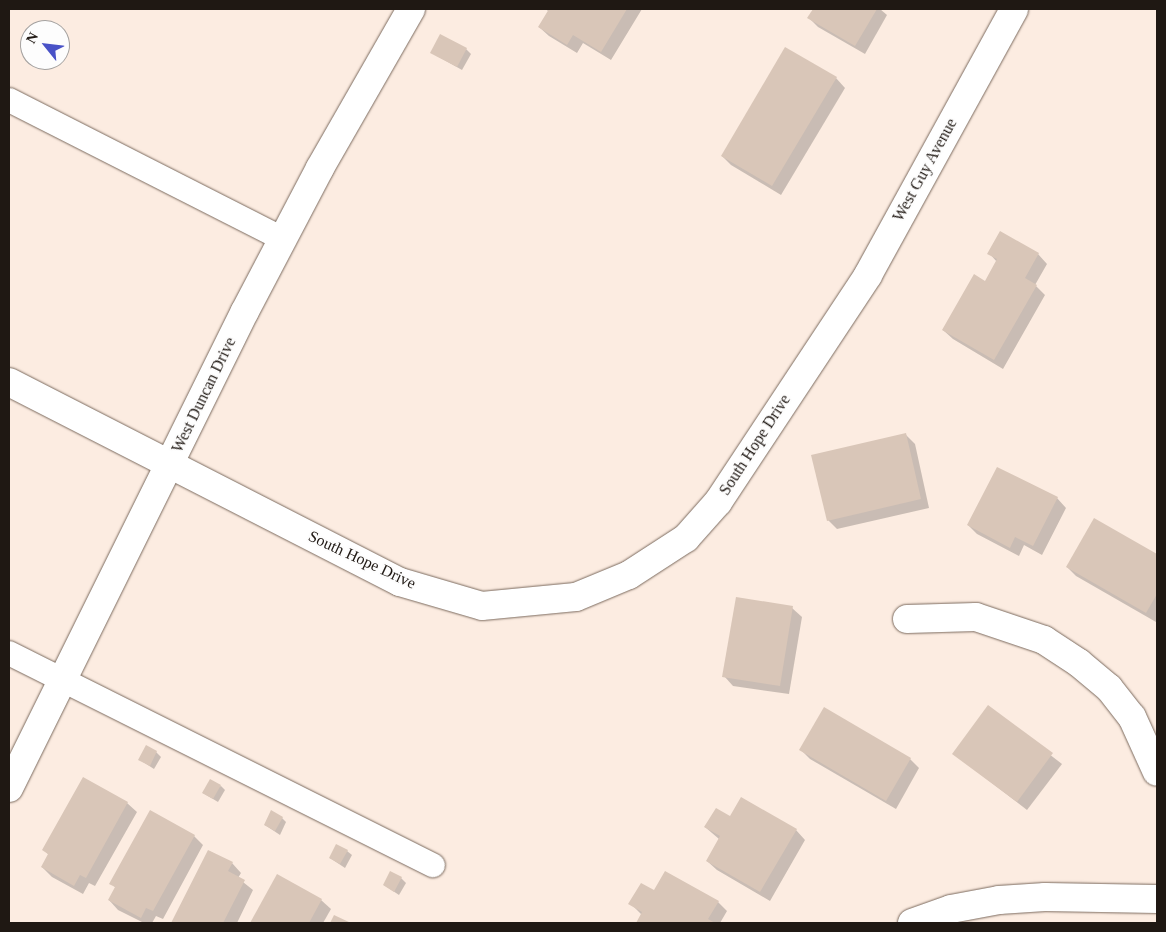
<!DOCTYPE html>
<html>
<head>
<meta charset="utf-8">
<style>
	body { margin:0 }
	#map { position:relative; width:1166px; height:932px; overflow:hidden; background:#fcece1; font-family:Georgia,serif }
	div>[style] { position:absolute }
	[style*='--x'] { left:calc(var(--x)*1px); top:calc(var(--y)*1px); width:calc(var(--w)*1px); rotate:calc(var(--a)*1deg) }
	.shadow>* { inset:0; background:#0003 }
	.building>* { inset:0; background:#d9c6b8 }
	.roads { filter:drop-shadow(0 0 1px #7b6a5e) drop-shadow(0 0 1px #7b6a5e) }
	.service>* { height:24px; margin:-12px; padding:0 12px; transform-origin:12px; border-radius:12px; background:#fff }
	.minor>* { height:28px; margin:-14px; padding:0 14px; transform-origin:14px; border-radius:14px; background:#fff }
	span { translate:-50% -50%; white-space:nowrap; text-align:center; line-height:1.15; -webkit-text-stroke:4px #fdfdfd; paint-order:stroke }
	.street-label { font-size:16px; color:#1f1813 }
	.frame { position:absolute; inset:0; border:10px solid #1f1813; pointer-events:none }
	.north { position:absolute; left:20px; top:20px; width:50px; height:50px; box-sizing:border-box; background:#fdfdfd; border:1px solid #a4a19f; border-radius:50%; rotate:299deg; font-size:14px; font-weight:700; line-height:20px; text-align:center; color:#1f1813 }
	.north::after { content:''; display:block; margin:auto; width:18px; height:22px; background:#4952c7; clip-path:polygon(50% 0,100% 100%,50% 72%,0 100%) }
</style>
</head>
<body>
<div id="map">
	<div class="shadow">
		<div style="clip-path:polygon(546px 9px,642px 9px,611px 60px,583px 43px,577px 53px,549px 36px,539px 27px,549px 12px)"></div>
		<div style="clip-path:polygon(814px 9px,880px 9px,887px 15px,865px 54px,818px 27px,809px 18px)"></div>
		<div style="clip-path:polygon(466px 49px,471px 54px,462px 70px,432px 53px)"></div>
		<div style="clip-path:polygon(836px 78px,845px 88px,781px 195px,731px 165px,722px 156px)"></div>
		<div style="clip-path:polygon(1000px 233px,1038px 254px,1047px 264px,1035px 285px,1045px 295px,1003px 369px,953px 339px,943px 330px,986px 283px,997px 262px,989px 253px)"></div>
		<div style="clip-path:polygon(905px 434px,915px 444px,929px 508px,837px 529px,828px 520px)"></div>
		<div style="clip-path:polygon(1057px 498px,1066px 508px,1042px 555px,1024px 545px,1019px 556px,977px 534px,968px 525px)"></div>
		<div style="clip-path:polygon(1095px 520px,1157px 556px,1156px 622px,1076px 576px,1067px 567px)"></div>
		<div style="clip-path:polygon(792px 608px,802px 617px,789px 694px,733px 686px,724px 676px)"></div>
		<div style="clip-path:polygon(988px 707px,1062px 764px,1027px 810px,954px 754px)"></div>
		<div style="clip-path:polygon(801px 750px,910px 759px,919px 768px,896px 809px,810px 759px)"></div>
		<div style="clip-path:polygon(156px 752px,161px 757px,154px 769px,140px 760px)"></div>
		<div style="clip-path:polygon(221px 786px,225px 790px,218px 802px,203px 793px)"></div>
		<div style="clip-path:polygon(127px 803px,137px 812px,95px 886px,89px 883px,83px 894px,52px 877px,42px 867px,49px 855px,44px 850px)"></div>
		<div style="clip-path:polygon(282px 818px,286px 822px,280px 835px,265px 825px)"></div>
		<div style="clip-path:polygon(731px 818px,796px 830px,805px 840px,770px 901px,717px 870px,707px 861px,719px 839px,705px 827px)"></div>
		<div style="clip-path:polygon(194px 836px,203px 845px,163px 919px,156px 916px,152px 923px,144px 923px,118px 910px,109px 900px,116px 888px,111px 883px)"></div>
		<div style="clip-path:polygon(209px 851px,232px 863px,241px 873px,238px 878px,253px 890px,237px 923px,172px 923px)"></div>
		<div style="clip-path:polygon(347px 851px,352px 855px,345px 868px,330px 858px)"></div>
		<div style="clip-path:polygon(277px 876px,321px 900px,331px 909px,323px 923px,251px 923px)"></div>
		<div style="clip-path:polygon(401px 878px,406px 883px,399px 895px,384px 885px)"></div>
		<div style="clip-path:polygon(655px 892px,718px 902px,727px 911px,720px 923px,637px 923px,642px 915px,630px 903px)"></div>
	</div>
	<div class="building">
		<div style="clip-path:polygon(549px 9px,627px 9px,601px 52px,573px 35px,567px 45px,538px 27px)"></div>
		<div style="clip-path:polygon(813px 9px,877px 9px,855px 46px,807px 18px)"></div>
		<div style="clip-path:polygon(440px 34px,467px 48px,457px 67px,430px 53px)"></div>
		<div style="clip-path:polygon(785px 47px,837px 77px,772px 186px,721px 156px)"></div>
		<div style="clip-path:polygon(1000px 231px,1039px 253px,1025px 278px,1037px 285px,994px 360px,942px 330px,974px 274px,985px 281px,997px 259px,987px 254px)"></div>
		<div style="clip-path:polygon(906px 433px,921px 499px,827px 521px,811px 455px)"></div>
		<div style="clip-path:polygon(997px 467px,1058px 497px,1033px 546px,1015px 537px,1010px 548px,967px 525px)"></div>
		<div style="clip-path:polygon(1094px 518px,1157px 554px,1157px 594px,1146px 613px,1066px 567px)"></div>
		<div style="clip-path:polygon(736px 597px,793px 606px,780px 686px,722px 677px)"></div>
		<div style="clip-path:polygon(988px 705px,1053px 753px,1017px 802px,952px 754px)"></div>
		<div style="clip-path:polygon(824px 707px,911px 758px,886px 801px,799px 750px)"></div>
		<div style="clip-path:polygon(146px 745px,157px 751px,150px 766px,138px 760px)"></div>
		<div style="clip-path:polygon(83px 777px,128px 802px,86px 878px,80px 875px,74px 886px,41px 867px,48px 854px,42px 850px)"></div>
		<div style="clip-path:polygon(210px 779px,221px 785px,213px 799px,202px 793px)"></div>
		<div style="clip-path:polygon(741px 797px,797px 829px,760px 892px,706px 861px,720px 836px,704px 827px,716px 808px,730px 816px)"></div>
		<div style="clip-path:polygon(150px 810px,195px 835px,153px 911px,146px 908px,141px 918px,108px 900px,115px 887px,109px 884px)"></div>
		<div style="clip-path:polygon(271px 810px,283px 817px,275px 831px,264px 825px)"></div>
		<div style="clip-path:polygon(336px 844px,348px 850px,340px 864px,329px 858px)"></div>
		<div style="clip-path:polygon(208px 850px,233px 862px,228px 871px,245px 880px,223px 923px,171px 923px)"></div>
		<div style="clip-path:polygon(390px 871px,402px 877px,394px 892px,383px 885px)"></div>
		<div style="clip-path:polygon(665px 871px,719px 901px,708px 919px,715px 923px,636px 923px,642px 912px,628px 904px,641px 883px,654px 890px)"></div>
		<div style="clip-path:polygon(277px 874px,322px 899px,309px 923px,250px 923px)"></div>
		<div style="clip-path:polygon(334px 915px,351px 923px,330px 923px)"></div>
	</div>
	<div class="roads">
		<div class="service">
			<div style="--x:9;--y:100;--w:307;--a:26.9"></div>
			<div style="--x:9;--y:653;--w:474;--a:26.6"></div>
		</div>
		<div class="minor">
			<div style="--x:9;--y:382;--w:439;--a:27.1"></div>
			<div style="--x:400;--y:582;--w:85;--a:16.3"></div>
			<div style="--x:482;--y:606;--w:94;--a:-5.5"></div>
			<div style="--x:576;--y:597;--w:57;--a:-22.5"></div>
			<div style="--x:629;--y:575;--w:68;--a:-33"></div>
			<div style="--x:686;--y:538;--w:48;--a:-48.4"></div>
			<div style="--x:718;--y:502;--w:272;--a:-56.5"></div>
			<div style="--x:868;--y:275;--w:303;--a:-61.2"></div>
			<div style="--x:907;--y:619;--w:69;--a:-1.7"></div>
			<div style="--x:976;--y:617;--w:72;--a:18.7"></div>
			<div style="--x:1044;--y:640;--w:42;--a:33.3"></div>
			<div style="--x:1079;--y:663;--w:39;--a:40"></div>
			<div style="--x:1109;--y:688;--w:37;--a:52"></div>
			<div style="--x:1132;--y:717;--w:60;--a:65.6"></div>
			<div style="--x:9;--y:788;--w:532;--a:-63.68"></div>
			<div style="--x:245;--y:311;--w:161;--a:-62.3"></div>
			<div style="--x:320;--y:168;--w:183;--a:-60.2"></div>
			<div style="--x:912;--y:923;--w:41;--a:-19.7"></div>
			<div style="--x:951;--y:909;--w:49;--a:-10.6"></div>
			<div style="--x:999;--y:900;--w:46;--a:-3.7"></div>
			<div style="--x:1045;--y:897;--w:112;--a:1"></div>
		</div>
	</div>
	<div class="street-label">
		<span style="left:925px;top:170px;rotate:-61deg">West Guy Avenue</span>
		<span style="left:204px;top:395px;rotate:-64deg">West Duncan Drive</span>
		<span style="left:755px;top:445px;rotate:-57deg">South Hope Drive</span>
		<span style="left:362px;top:560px;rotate:25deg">South Hope Drive</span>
	</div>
	<div class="frame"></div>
	<div class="north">N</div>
</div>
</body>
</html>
